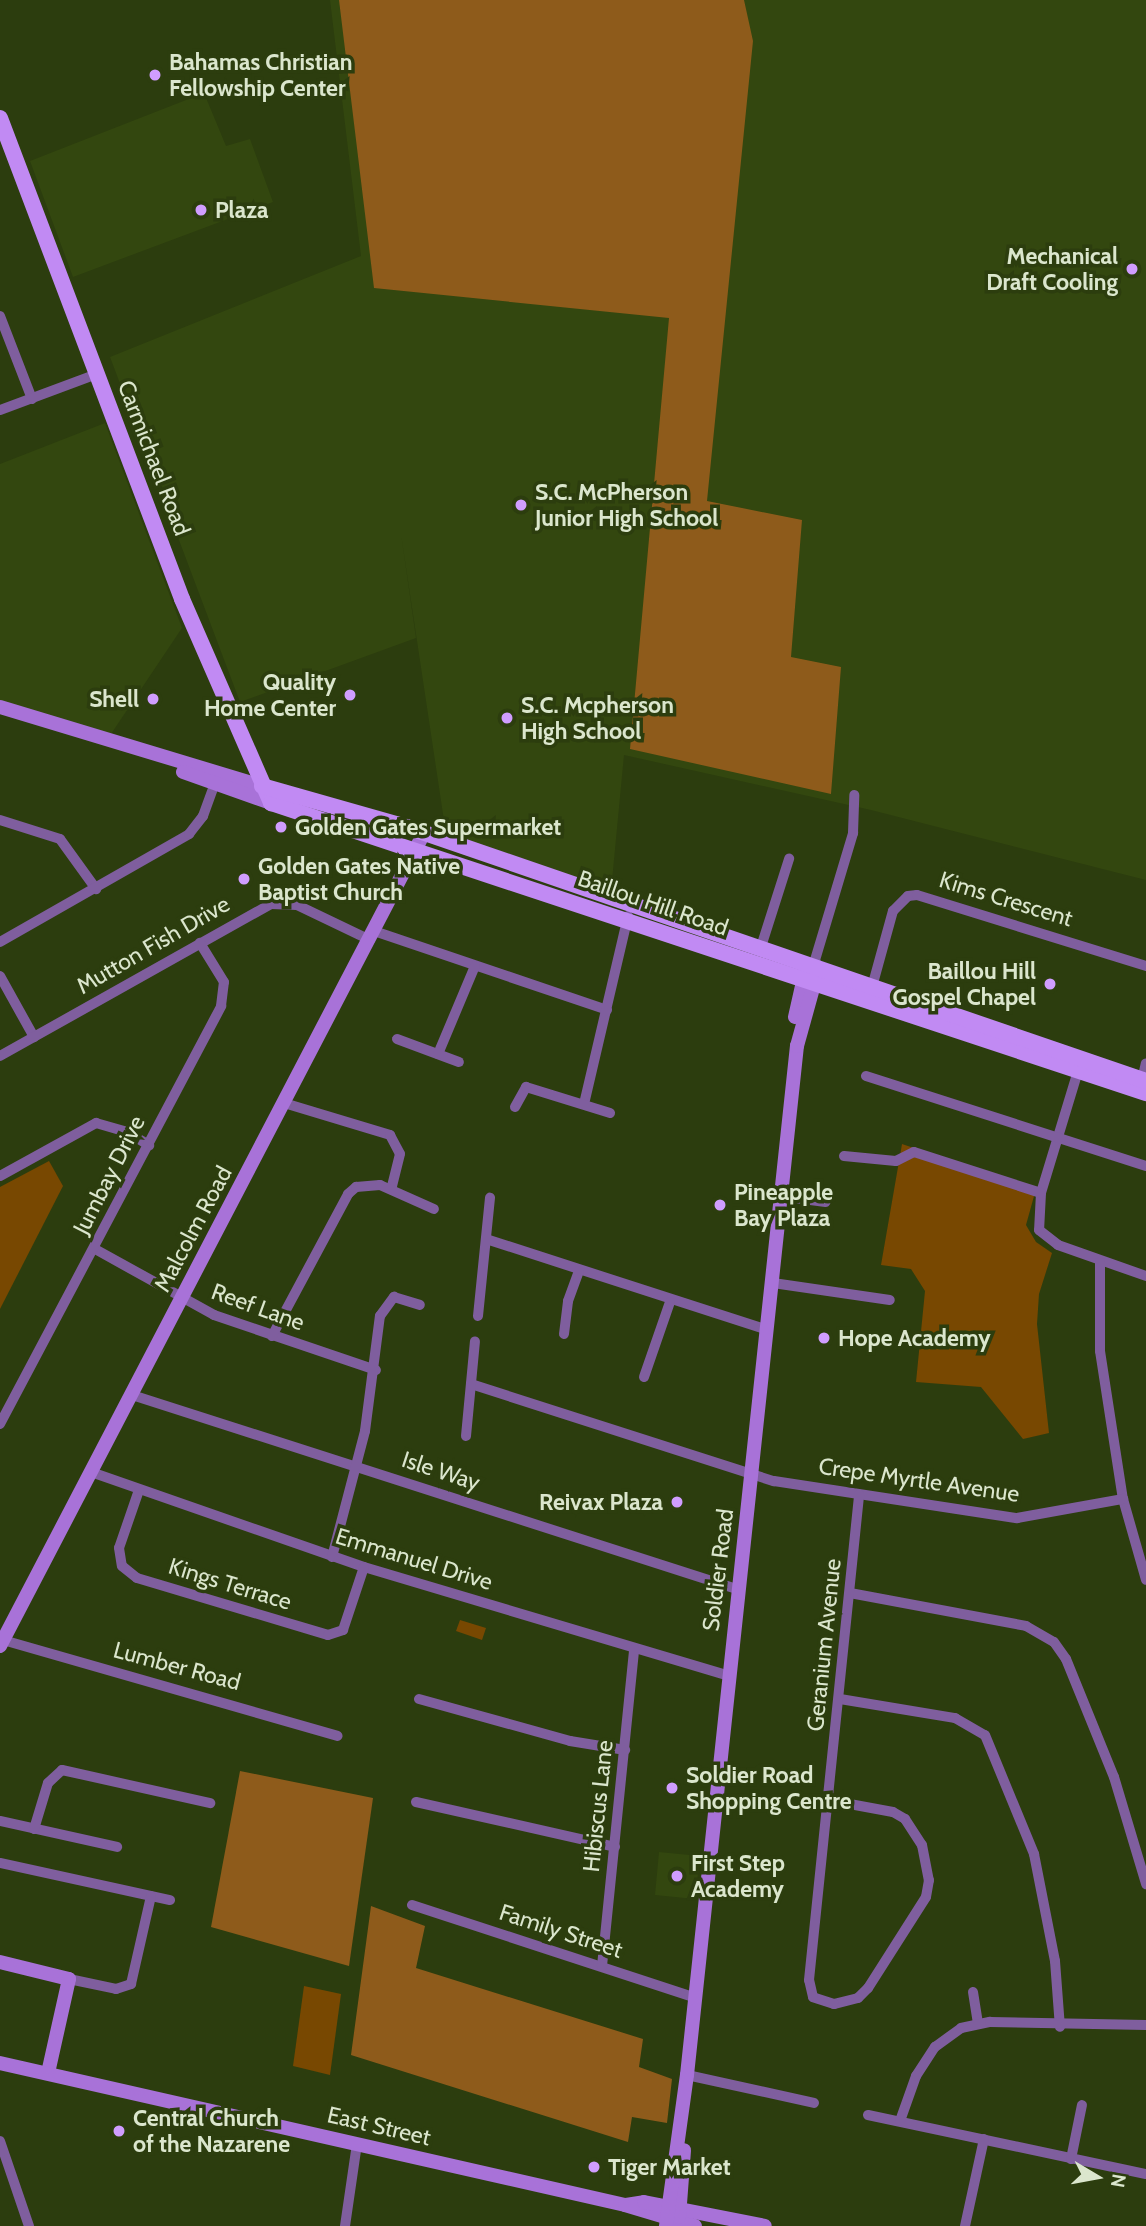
<!DOCTYPE html>
<html>
<head>
<meta charset="utf-8">
<style>
	body { margin:0 }
	#map { position:relative; width:1146px; height:2226px; overflow:hidden; background:#2c3d0e; font-family:Cabin,sans-serif }
	div>[style] { position:absolute }
	[style*='--x'] { left:calc(var(--x)*1px); top:calc(var(--y)*1px); width:calc(var(--w)*1px); rotate:calc(var(--a)*1deg) }
	.built>* { inset:0; background:#33470f }
	.green>* { inset:0; background:#784801 }
	.forest>* { inset:0; background:#8e5b1b }
	.street>* { height:10px; margin:-5px; padding:0 5px; transform-origin:5px; border-radius:5px; background:#7f5e9e }
	.secondary>* { height:14px; margin:-7px; padding:0 7px; transform-origin:7px; border-radius:7px; background:#a872d8 }
	.primary>* { height:16px; margin:-8px; padding:0 8px; transform-origin:8px; border-radius:8px; background:#c18af3 }
	.dots>* { width:19px; height:19px; translate:-50% -50%; box-sizing:border-box; border:4px solid #2c3d0e; border-radius:50% }
	span { translate:-50% -50%; white-space:nowrap; text-align:center; line-height:1.15; -webkit-text-stroke:7px #2c3d0e; paint-order:stroke }
	.poi-label { font-size:23px; color:#dbe6cd; font-weight:700 }
	.left { translate:0 -50%; text-align:left }
	.right { translate:-100% -50%; text-align:right }
	.street-label { font-size:23px; color:#dbe6cd }
	.north { position:absolute; left:1062px; top:2142px; width:70px; height:70px; -webkit-text-stroke:5px #2c3d0e; paint-order:stroke; rotate:100deg; font-size:19px; font-weight:700; line-height:28px; text-align:center; color:#dbe6cd }
	.north::after { content:''; display:block; margin:auto; width:24px; height:32px; background:#dbe6cd; clip-path:polygon(50% 0,100% 100%,50% 72%,0 100%) }
</style>
</head>
<body>
<div id="map">
	<div class="built">
		<div style="clip-path:polygon(330px 0,1146px 0,1146px 880px,871px 810px,624px 755px,611px 891px,446px 834px,401px 534px,416px 638px,240px 702px,110px 357px,361px 256px)"></div>
		<div style="clip-path:polygon(204px 93px,226px 146px,250px 139px,273px 202px,73px 277px,30px 161px)"></div>
		<div style="clip-path:polygon(105px 423px,182px 628px,107px 740px,0 704px,0 464px)"></div>
		<div style="clip-path:polygon(659px 1852px,700px 1856px,695px 1899px,655px 1895px)"></div>
	</div>
	<div class="green">
		<div style="clip-path:polygon(902px 1144px,1036px 1189px,1026px 1225px,1036px 1242px,1052px 1253px,1039px 1294px,1037px 1324px,1049px 1433px,1023px 1439px,981px 1387px,916px 1382px,925px 1291px,911px 1269px,881px 1265px)"></div>
		<div style="clip-path:polygon(49px 1161px,63px 1186px,0 1309px,0 1187px)"></div>
		<div style="clip-path:polygon(460px 1620px,486px 1628px,482px 1640px,456px 1631px)"></div>
		<div style="clip-path:polygon(304px 1986px,341px 1994px,330px 2075px,293px 2066px)"></div>
	</div>
	<div class="forest">
		<div style="clip-path:polygon(339px 0,744px 0,753px 41px,707px 501px,802px 520px,791px 657px,841px 667px,831px 794px,630px 749px,669px 318px,374px 288px)"></div>
		<div style="clip-path:polygon(240px 1771px,373px 1798px,349px 1966px,211px 1927px)"></div>
		<div style="clip-path:polygon(371px 1906px,425px 1926px,416px 1968px,643px 2039px,639px 2067px,672px 2079px,667px 2123px,632px 2117px,628px 2142px,351px 2055px)"></div>
	</div>
	<div class="street">
		<div style="--x:0;--y:316;--w:89;--a:68.9"></div>
		<div style="--x:0;--y:410;--w:103;--a:-20.4"></div>
		<div style="--x:0;--y:820;--w:63;--a:17.6"></div>
		<div style="--x:60;--y:839;--w:62;--a:54.2"></div>
		<div style="--x:374;--y:931;--w:246;--a:18.7"></div>
		<div style="--x:0;--y:942;--w:218;--a:-29.7"></div>
		<div style="--x:189;--y:834;--w:23;--a:-52"></div>
		<div style="--x:203;--y:816;--w:35;--a:-70"></div>
		<div style="--x:760;--y:950;--w:96;--a:-72.3"></div>
		<div style="--x:818;--y:969;--w:9;--a:-108"></div>
		<div style="--x:815;--y:960;--w:133;--a:-73.3"></div>
		<div style="--x:853;--y:833;--w:38;--a:-88"></div>
		<div style="--x:0;--y:976;--w:70;--a:60.9"></div>
		<div style="--x:872;--y:987;--w:79;--a:-74.6"></div>
		<div style="--x:893;--y:911;--w:21;--a:-45"></div>
		<div style="--x:908;--y:896;--w:9;--a:-6"></div>
		<div style="--x:917;--y:895;--w:240;--a:17.2"></div>
		<div style="--x:397;--y:1039;--w:66;--a:20.4"></div>
		<div style="--x:438;--y:1054;--w:95;--a:-67.2"></div>
		<div style="--x:0;--y:1056;--w:311;--a:-29.3"></div>
		<div style="--x:271;--y:904;--w:26;--a:2"></div>
		<div style="--x:297;--y:905;--w:81;--a:25.6"></div>
		<div style="--x:1078;--y:1071;--w:127;--a:106.9"></div>
		<div style="--x:1041;--y:1193;--w:37;--a:93"></div>
		<div style="--x:1039;--y:1230;--w:24;--a:38"></div>
		<div style="--x:1058;--y:1245;--w:93;--a:19.4"></div>
		<div style="--x:866;--y:1076;--w:294;--a:17.8"></div>
		<div style="--x:1142;--y:1080;--w:17;--a:-77"></div>
		<div style="--x:284;--y:1103;--w:111;--a:16.8"></div>
		<div style="--x:390;--y:1135;--w:21;--a:62"></div>
		<div style="--x:400;--y:1154;--w:36;--a:104"></div>
		<div style="--x:584;--y:1104;--w:193;--a:-76.8"></div>
		<div style="--x:515;--y:1107;--w:23;--a:-61"></div>
		<div style="--x:526;--y:1087;--w:88;--a:17.2"></div>
		<div style="--x:844;--y:1156;--w:52;--a:5.5"></div>
		<div style="--x:896;--y:1161;--w:20;--a:-27"></div>
		<div style="--x:914;--y:1152;--w:133;--a:17.9"></div>
		<div style="--x:0;--y:1176;--w:110;--a:-28.9"></div>
		<div style="--x:96;--y:1123;--w:32;--a:16"></div>
		<div style="--x:127;--y:1132;--w:26;--a:31"></div>
		<div style="--x:780;--y:1196;--w:46;--a:7.4"></div>
		<div style="--x:486;--y:1239;--w:295;--a:17.9"></div>
		<div style="--x:95;--y:1249;--w:136;--a:29"></div>
		<div style="--x:214;--y:1315;--w:171;--a:18.8"></div>
		<div style="--x:1100;--y:1262;--w:89;--a:90"></div>
		<div style="--x:1100;--y:1351;--w:150;--a:81.2"></div>
		<div style="--x:1123;--y:1499;--w:84;--a:74.1"></div>
		<div style="--x:773;--y:1283;--w:118;--a:8.3"></div>
		<div style="--x:478;--y:1316;--w:119;--a:-84.2"></div>
		<div style="--x:564;--y:1334;--w:33;--a:-83"></div>
		<div style="--x:568;--y:1301;--w:32;--a:-70"></div>
		<div style="--x:272;--y:1336;--w:161;--a:-61.8"></div>
		<div style="--x:348;--y:1194;--w:11;--a:-41"></div>
		<div style="--x:356;--y:1187;--w:24;--a:-5"></div>
		<div style="--x:380;--y:1185;--w:59;--a:24"></div>
		<div style="--x:644;--y:1377;--w:79;--a:-70.9"></div>
		<div style="--x:471;--y:1384;--w:318;--a:17.8"></div>
		<div style="--x:774;--y:1481;--w:246;--a:8.7"></div>
		<div style="--x:1017;--y:1518;--w:108;--a:-10.2"></div>
		<div style="--x:132;--y:1395;--w:635;--a:17.78"></div>
		<div style="--x:0;--y:1424;--w:473;--a:-62.1"></div>
		<div style="--x:221;--y:1006;--w:24;--a:-83"></div>
		<div style="--x:224;--y:982;--w:46;--a:-121.6"></div>
		<div style="--x:466;--y:1436;--w:95;--a:-84.6"></div>
		<div style="--x:91;--y:1472;--w:289;--a:19.2"></div>
		<div style="--x:364;--y:1567;--w:381;--a:16.6"></div>
		<div style="--x:139;--y:1490;--w:61;--a:109"></div>
		<div style="--x:119;--y:1548;--w:18;--a:81"></div>
		<div style="--x:122;--y:1566;--w:19;--a:39"></div>
		<div style="--x:137;--y:1578;--w:199;--a:16.6"></div>
		<div style="--x:328;--y:1635;--w:16;--a:-18"></div>
		<div style="--x:343;--y:1630;--w:66;--a:-71.6"></div>
		<div style="--x:332;--y:1557;--w:130;--a:-75.3"></div>
		<div style="--x:365;--y:1431;--w:116;--a:-82.6"></div>
		<div style="--x:380;--y:1316;--w:24;--a:-54"></div>
		<div style="--x:394;--y:1297;--w:27;--a:17"></div>
		<div style="--x:850;--y:1593;--w:179;--a:10.6"></div>
		<div style="--x:1026;--y:1626;--w:32;--a:30"></div>
		<div style="--x:1054;--y:1642;--w:21;--a:55"></div>
		<div style="--x:1066;--y:1659;--w:127;--a:67.9"></div>
		<div style="--x:1114;--y:1777;--w:112;--a:73.3"></div>
		<div style="--x:3;--y:1640;--w:348;--a:16"></div>
		<div style="--x:419;--y:1699;--w:157;--a:15.5"></div>
		<div style="--x:570;--y:1741;--w:56;--a:9.3"></div>
		<div style="--x:840;--y:1699;--w:117;--a:9.4"></div>
		<div style="--x:955;--y:1718;--w:34;--a:30"></div>
		<div style="--x:985;--y:1735;--w:129;--a:67.6"></div>
		<div style="--x:1034;--y:1854;--w:109;--a:78.9"></div>
		<div style="--x:1055;--y:1961;--w:66;--a:85.7"></div>
		<div style="--x:828;--y:1800;--w:66;--a:10.5"></div>
		<div style="--x:893;--y:1812;--w:14;--a:30"></div>
		<div style="--x:905;--y:1819;--w:31;--a:57"></div>
		<div style="--x:922;--y:1845;--w:36;--a:79"></div>
		<div style="--x:929;--y:1880;--w:17;--a:100"></div>
		<div style="--x:926;--y:1897;--w:108;--a:122.5"></div>
		<div style="--x:868;--y:1988;--w:14;--a:135"></div>
		<div style="--x:858;--y:1998;--w:25;--a:166"></div>
		<div style="--x:834;--y:2004;--w:22;--a:-162"></div>
		<div style="--x:813;--y:1997;--w:17;--a:-103"></div>
		<div style="--x:809;--y:1980;--w:488;--a:-84.1"></div>
		<div style="--x:416;--y:1802;--w:204;--a:12.7"></div>
		<div style="--x:0;--y:1821;--w:120;--a:12.5"></div>
		<div style="--x:34;--y:1829;--w:48;--a:-73.1"></div>
		<div style="--x:48;--y:1783;--w:19;--a:-43"></div>
		<div style="--x:62;--y:1770;--w:152;--a:12.6"></div>
		<div style="--x:0;--y:1863;--w:174;--a:12.3"></div>
		<div style="--x:412;--y:1905;--w:299;--a:18.1"></div>
		<div style="--x:602;--y:1966;--w:318;--a:-84.2"></div>
		<div style="--x:69;--y:1979;--w:48;--a:12"></div>
		<div style="--x:116;--y:1989;--w:16;--a:-18"></div>
		<div style="--x:131;--y:1984;--w:90;--a:-77.2"></div>
		<div style="--x:973;--y:1992;--w:32;--a:81"></div>
		<div style="--x:687;--y:2075;--w:130;--a:12.4"></div>
		<div style="--x:868;--y:2115;--w:284;--a:12"></div>
		<div style="--x:900;--y:2121;--w:48;--a:-70.4"></div>
		<div style="--x:916;--y:2076;--w:35;--a:-57"></div>
		<div style="--x:935;--y:2047;--w:32;--a:-36"></div>
		<div style="--x:961;--y:2028;--w:30;--a:-12"></div>
		<div style="--x:990;--y:2022;--w:156;--a:1.1"></div>
		<div style="--x:0;--y:2141;--w:90;--a:71.2"></div>
		<div style="--x:1071;--y:2159;--w:55;--a:-78.5"></div>
		<div style="--x:345;--y:2226;--w:83;--a:-81.7"></div>
		<div style="--x:965;--y:2226;--w:89;--a:-77.7"></div>
	</div>
	<div class="secondary">
		<div style="--x:0;--y:707;--w:274;--a:16.8"></div>
		<div style="--x:183;--y:772;--w:93;--a:19.4"></div>
		<div style="--x:795;--y:1017;--w:50;--a:-77.3"></div>
		<div style="--x:0;--y:1646;--w:917;--a:-62.46"></div>
		<div style="--x:0;--y:1962;--w:71;--a:13.8"></div>
		<div style="--x:69;--y:1979;--w:96;--a:102.6"></div>
		<div style="--x:0;--y:2063;--w:641;--a:12.8"></div>
		<div style="--x:625;--y:2205;--w:73;--a:16.7"></div>
		<div style="--x:626;--y:2205;--w:18;--a:-9"></div>
		<div style="--x:644;--y:2202;--w:123;--a:11.2"></div>
		<div style="--x:679;--y:2217;--w:67;--a:-85.7"></div>
		<div style="--x:666;--y:2226;--w:152;--a:-82.1"></div>
		<div style="--x:687;--y:2075;--w:1035;--a:-83.9"></div>
		<div style="--x:797;--y:1046;--w:75;--a:-74.5"></div>
	</div>
	<div class="primary">
		<div style="--x:0;--y:118;--w:514;--a:69.27"></div>
		<div style="--x:182;--y:599;--w:223;--a:66.4"></div>
		<div style="--x:271;--y:803;--w:922;--a:18.34"></div>
		<div style="--x:262;--y:786;--w:151;--a:15.8"></div>
		<div style="--x:407;--y:827;--w:781;--a:18.97"></div>
	</div>
	<div class="dots">
		<div style="left:155px;top:75px;background:#d09dff"></div>
		<div style="left:201px;top:210px;background:#d09dff"></div>
		<div style="left:1132px;top:269px;background:#d09dff"></div>
		<div style="left:521px;top:505px;background:#d09dff"></div>
		<div style="left:350px;top:695px;background:#d09dff"></div>
		<div style="left:153px;top:699px;background:#d09dff"></div>
		<div style="left:507px;top:718px;background:#d09dff"></div>
		<div style="left:281px;top:827px;background:#d09dff"></div>
		<div style="left:244px;top:879px;background:#d09dff"></div>
		<div style="left:1050px;top:984px;background:#d09dff"></div>
		<div style="left:720px;top:1205px;background:#d09dff"></div>
		<div style="left:824px;top:1338px;background:#d09dff"></div>
		<div style="left:677px;top:1502px;background:#d09dff"></div>
		<div style="left:672px;top:1788px;background:#d09dff"></div>
		<div style="left:677px;top:1876px;background:#d09dff"></div>
		<div style="left:119px;top:2131px;background:#d09dff"></div>
		<div style="left:594px;top:2167px;background:#d09dff"></div>
	</div>
	<div class="poi-label">
		<span class="left" style="left:169px;top:75px">Bahamas Christian<br>Fellowship Center</span>
		<span class="left" style="left:215px;top:210px">Plaza</span>
		<span class="right" style="left:1118px;top:269px">Mechanical<br>Draft Cooling</span>
		<span class="left" style="left:535px;top:505px">S.C. McPherson<br>Junior High School</span>
		<span class="right" style="left:336px;top:695px">Quality<br>Home Center</span>
		<span class="right" style="left:139px;top:699px">Shell</span>
		<span class="left" style="left:521px;top:718px">S.C. Mcpherson<br>High School</span>
		<span class="left" style="left:295px;top:827px">Golden Gates Supermarket</span>
		<span class="left" style="left:258px;top:879px">Golden Gates Native<br>Baptist Church</span>
		<span class="right" style="left:1036px;top:984px">Baillou Hill<br>Gospel Chapel</span>
		<span class="left" style="left:734px;top:1205px">Pineapple<br>Bay Plaza</span>
		<span class="left" style="left:838px;top:1338px">Hope Academy</span>
		<span class="right" style="left:663px;top:1502px">Reivax Plaza</span>
		<span class="left" style="left:686px;top:1788px">Soldier Road<br>Shopping Centre</span>
		<span class="left" style="left:691px;top:1876px">First Step<br>Academy</span>
		<span class="left" style="left:133px;top:2131px">Central Church<br>of the Nazarene</span>
		<span class="left" style="left:608px;top:2167px">Tiger Market</span>
	</div>
	<div class="street-label">
		<span style="left:154px;top:458px;rotate:69deg">Carmichael Road</span>
		<span style="left:1006px;top:899px;rotate:17deg">Kims Crescent</span>
		<span style="left:653px;top:903px;rotate:19deg">Baillou Hill Road</span>
		<span style="left:153px;top:945px;rotate:-30deg">Mutton Fish Drive</span>
		<span style="left:109px;top:1175px;rotate:-63deg">Jumbay Drive</span>
		<span style="left:193px;top:1229px;rotate:-62deg">Malcolm Road</span>
		<span style="left:258px;top:1307px;rotate:20deg">Reef Lane</span>
		<span style="left:441px;top:1471px;rotate:18deg">Isle Way</span>
		<span style="left:919px;top:1480px;rotate:8deg">Crepe Myrtle Avenue</span>
		<span style="left:414px;top:1559px;rotate:17deg">Emmanuel Drive</span>
		<span style="left:718px;top:1570px;rotate:-83deg">Soldier Road</span>
		<span style="left:230px;top:1584px;rotate:17deg">Kings Terrace</span>
		<span style="left:824px;top:1645px;rotate:-84deg">Geranium Avenue</span>
		<span style="left:177px;top:1666px;rotate:15deg">Lumber Road</span>
		<span style="left:598px;top:1806px;rotate:-84deg">Hibiscus Lane</span>
		<span style="left:561px;top:1931px;rotate:18deg">Family Street</span>
		<span style="left:379px;top:2126px;rotate:13deg">East Street</span>
	</div>
	<div class="north">N</div>
</div>
</body>
</html>
